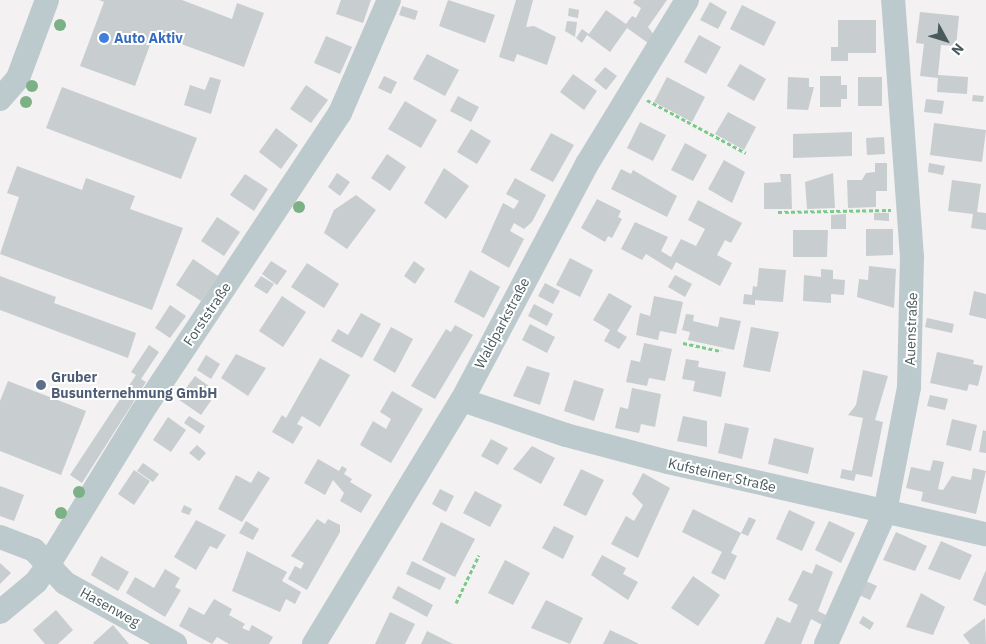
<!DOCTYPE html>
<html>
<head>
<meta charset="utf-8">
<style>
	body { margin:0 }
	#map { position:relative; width:986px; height:644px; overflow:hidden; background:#f3f1f1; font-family:"IBM Plex Sans",sans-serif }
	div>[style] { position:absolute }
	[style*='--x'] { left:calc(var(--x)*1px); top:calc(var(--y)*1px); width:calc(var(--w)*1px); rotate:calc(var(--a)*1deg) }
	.building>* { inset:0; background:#c8cdd0 }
	.path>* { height:3px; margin-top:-1.5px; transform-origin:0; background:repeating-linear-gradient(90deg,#7acb8a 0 4px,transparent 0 6.5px) }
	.minor>* { height:24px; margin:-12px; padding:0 12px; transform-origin:12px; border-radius:12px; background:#bdcacd }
	.trees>* { width:12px; height:12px; margin:-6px; border-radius:50%; background:#7cb186 }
	.dots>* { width:14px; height:14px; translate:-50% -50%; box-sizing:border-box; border:2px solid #fff; border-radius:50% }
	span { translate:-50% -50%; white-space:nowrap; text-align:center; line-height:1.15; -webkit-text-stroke:4px #fff; paint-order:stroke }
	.shop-label { font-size:14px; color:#366cbe; font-weight:700 }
	.left { translate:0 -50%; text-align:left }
	.street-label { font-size:14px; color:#495a5d }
	.service-label { font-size:14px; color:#4e5e75; font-weight:700 }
	.north { position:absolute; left:921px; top:15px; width:50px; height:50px; -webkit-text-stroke:4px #fff; paint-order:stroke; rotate:129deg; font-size:14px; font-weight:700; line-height:20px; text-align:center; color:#495a5d }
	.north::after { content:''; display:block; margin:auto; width:18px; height:22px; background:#495a5d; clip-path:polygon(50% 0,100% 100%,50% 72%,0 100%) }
</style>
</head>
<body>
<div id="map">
	<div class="building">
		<div style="clip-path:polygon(99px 0,182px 0,232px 19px,237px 3px,264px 13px,244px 67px,154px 34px,135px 86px,80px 66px,104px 2px)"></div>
		<div style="clip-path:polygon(341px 0,371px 0,363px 23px,336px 14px)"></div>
		<div style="clip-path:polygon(448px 0,495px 15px,485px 43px,439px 26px)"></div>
		<div style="clip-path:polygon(516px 0,533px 0,526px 27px,534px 26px,556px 37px,547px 65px,517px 54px,514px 62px,499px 57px)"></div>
		<div style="clip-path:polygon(635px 0,667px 0,648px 27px,654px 35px,648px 43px,627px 28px,610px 52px,587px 35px,582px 43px,576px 38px,582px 29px,589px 34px,606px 10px,626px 24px,632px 16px,636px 18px,641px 8px,633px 3px)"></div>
		<div style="clip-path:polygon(710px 2px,727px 12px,718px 29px,700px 20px)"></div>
		<div style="clip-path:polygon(742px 5px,776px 22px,764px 46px,730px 29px)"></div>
		<div style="clip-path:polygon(402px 6px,418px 11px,415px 20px,399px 15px)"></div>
		<div style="clip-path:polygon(569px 8px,579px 10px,578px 18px,568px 16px)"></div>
		<div style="clip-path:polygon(920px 12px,959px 16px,956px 46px,941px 45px,938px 75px,968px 77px,967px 94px,937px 92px,938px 78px,920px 76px,924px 44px,916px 43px)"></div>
		<div style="clip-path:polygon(838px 20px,876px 20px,876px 53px,848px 53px,848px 61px,831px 61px,831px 47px,838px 47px)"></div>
		<div style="clip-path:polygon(567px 21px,577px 22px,575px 37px,565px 31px)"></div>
		<div style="clip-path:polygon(699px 35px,721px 47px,706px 74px,684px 62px)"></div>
		<div style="clip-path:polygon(326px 36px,352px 47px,340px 74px,314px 63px)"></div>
		<div style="clip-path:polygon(427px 54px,459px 70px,445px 96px,413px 79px)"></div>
		<div style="clip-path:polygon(740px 64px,766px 79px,754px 101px,727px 86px)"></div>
		<div style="clip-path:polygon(605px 67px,617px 76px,606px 90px,594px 80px)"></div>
		<div style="clip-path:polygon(573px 74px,597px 91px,584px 110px,560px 92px)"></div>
		<div style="clip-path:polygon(384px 76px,397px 82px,391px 94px,378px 88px)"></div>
		<div style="clip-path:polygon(820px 76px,841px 76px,841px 85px,847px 85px,847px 99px,841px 99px,841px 107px,820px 107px)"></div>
		<div style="clip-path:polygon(210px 77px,221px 80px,211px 114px,184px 105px,190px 85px,205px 90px)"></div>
		<div style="clip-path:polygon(667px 77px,705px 97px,692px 122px,654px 102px)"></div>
		<div style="clip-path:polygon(788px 77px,809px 78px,809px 87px,814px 87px,808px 110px,787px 109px)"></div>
		<div style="clip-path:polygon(858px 77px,882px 77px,882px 106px,858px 106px)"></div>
		<div style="clip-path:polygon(306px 85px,328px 100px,311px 123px,290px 109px)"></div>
		<div style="clip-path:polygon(62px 87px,197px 138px,181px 179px,46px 128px)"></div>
		<div style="clip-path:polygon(973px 95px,984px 96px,983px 102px,972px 101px)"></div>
		<div style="clip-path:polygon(458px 96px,479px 107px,471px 122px,450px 111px)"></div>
		<div style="clip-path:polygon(926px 99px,944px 101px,942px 114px,924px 112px)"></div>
		<div style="clip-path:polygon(405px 101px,437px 120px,421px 148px,388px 129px)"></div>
		<div style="clip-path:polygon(728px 112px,756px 127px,744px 150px,715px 134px)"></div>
		<div style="clip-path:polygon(640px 122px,666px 135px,653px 161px,627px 148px)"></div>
		<div style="clip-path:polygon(934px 123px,986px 130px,982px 162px,930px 155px)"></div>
		<div style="clip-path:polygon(276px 128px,298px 145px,281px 169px,259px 152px)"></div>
		<div style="clip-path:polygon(471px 129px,491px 141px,477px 164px,457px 152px)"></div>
		<div style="clip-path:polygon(852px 132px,852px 156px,793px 158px,793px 134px)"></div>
		<div style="clip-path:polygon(551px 133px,574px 145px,553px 182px,530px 170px)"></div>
		<div style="clip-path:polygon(884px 137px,885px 154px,867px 155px,866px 138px)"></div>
		<div style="clip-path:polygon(685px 143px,707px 155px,693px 181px,671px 170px)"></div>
		<div style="clip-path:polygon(387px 154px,406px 167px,390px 191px,371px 178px)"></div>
		<div style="clip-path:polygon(724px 160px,745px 172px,732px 203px,708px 189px)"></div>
		<div style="clip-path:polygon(875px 163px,887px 163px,887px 191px,876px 191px,876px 207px,848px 208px,847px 180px,862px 180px,866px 173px,875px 172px)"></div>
		<div style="clip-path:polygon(929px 163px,945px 166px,943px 175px,928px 172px)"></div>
		<div style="clip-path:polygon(17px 166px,82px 190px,86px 178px,135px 196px,130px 209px,183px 228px,152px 310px,0 254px,19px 197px,7px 193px)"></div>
		<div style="clip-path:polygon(444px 168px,469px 186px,446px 219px,424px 203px)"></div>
		<div style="clip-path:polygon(621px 169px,631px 174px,633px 170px,677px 196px,667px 217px,611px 189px)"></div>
		<div style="clip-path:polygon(337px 173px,350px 182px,340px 196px,328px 187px)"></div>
		<div style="clip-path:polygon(833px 173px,835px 208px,807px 209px,805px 182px)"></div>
		<div style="clip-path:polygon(245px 174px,268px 189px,254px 211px,230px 195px)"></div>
		<div style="clip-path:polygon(780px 174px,791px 174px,792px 209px,764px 209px,764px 183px,781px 182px)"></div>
		<div style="clip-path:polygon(515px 178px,546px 195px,532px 222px,524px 229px,514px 223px,510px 231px,524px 239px,509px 268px,481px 252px,503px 203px,514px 209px,519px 201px,506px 194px)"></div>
		<div style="clip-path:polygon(952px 180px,981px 184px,977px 212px,986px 213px,986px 230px,971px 228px,973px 214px,948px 211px)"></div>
		<div style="clip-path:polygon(356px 195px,376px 210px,347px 249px,324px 233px,334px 210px)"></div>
		<div style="clip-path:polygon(597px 199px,621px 211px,618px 217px,622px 219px,612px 238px,608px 236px,605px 242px,581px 228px)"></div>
		<div style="clip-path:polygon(698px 200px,742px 223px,731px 243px,725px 240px,717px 255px,732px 263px,720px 286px,676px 262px,672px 270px,646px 254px,642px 260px,621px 249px,635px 222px,668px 237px,661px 251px,671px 257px,681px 239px,696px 246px,705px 229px,688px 220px)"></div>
		<div style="clip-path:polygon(874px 213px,889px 213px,889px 221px,874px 220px)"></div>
		<div style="clip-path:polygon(846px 214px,846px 229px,831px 229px,831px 215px)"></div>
		<div style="clip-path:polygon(217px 217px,240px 232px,224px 256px,201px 241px)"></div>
		<div style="clip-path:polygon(866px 229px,893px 229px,893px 255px,866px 256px)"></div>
		<div style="clip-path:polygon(793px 230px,828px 230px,827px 257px,793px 257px)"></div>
		<div style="clip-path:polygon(570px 258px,593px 270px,580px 297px,556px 285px)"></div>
		<div style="clip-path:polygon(193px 259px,218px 276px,201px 301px,176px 285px)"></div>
		<div style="clip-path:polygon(271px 261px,287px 271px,277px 285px,262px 274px)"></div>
		<div style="clip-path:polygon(414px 261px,425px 269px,415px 284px,404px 276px)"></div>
		<div style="clip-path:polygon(307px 263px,339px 284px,324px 308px,291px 287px)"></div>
		<div style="clip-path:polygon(869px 266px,896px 269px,894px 308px,857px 297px,859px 279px,868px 280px)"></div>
		<div style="clip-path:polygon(759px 268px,786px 270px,783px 302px,755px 300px,755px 305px,743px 304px,744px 294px,752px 295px,753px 286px,757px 287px)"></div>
		<div style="clip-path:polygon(821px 269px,833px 270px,833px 279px,845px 280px,844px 295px,831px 294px,831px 303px,803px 301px,804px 275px,821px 277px)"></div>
		<div style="clip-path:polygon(470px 270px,500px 287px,484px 318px,454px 302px)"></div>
		<div style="clip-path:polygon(675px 275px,692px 284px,685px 297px,668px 287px)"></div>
		<div style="clip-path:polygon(0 276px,56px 297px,54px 303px,136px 333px,128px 358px,0 310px)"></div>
		<div style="clip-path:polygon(261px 276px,274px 284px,267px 294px,254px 286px)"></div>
		<div style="clip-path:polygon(545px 283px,560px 291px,553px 304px,538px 296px)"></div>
		<div style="clip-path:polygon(974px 291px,986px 294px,986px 319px,969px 315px)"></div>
		<div style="clip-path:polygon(609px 293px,632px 306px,617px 331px,627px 337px,619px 349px,604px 341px,610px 330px,593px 320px)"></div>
		<div style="clip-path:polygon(282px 296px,306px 312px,283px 347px,259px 331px)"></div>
		<div style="clip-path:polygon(654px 296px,683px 302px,676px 334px,660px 331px,658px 340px,636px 335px,640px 313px,650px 316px)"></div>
		<div style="clip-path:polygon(534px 304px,553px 314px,547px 326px,528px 316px)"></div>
		<div style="clip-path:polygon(170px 305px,186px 316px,170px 338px,155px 328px)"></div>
		<div style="clip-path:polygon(361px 313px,381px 324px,362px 358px,331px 341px,338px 329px,348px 335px)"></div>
		<div style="clip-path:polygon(686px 314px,694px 315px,693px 321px,718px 327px,720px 317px,741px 321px,734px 350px,688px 340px,690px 332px,682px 330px)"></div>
		<div style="clip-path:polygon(927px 318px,954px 324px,952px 333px,925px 327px)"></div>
		<div style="clip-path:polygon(530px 324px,555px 337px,547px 353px,522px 340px)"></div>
		<div style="clip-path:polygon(455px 325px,473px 335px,435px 399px,411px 386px,446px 329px,451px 332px)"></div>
		<div style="clip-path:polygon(391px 327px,413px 339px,395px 373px,373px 360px)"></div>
		<div style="clip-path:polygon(751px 327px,779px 332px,770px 372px,743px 367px)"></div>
		<div style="clip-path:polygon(644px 343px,672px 349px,665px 381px,649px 378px,647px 386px,626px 382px,631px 360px,640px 362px)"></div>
		<div style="clip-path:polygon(149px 345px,159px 352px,141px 379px,146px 382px,82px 483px,70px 475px,136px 375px,131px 372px)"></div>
		<div style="clip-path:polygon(937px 352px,974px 360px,973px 364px,983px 366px,978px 386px,969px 384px,967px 391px,930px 383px)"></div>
		<div style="clip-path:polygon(236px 354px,266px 368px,248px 396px,221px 378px)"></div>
		<div style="clip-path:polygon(206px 355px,220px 364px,211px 379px,197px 370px)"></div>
		<div style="clip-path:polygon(320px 358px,350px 375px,320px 427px,302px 416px,297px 424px,303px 427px,293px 444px,272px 432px,282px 415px,286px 418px)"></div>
		<div style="clip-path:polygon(686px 359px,699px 361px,698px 367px,726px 372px,721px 397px,693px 391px,695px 381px,682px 379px)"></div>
		<div style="clip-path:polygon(527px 366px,550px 373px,540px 405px,513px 396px)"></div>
		<div style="clip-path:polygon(863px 370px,888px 376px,875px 420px,883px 422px,872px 477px,856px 474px,854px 481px,840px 478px,842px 469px,852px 471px,863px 418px,848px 415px,856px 405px)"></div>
		<div style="clip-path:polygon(195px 376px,217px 392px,201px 415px,178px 399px)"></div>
		<div style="clip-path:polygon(574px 380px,604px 389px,594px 421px,564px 411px)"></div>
		<div style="clip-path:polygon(8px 381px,86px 411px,61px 475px,0 451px,0 401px)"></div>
		<div style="clip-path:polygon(632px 388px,661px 394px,655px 427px,641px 424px,639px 433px,615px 428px,620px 407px,628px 409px)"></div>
		<div style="clip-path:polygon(392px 391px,423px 409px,391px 463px,360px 445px,373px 421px,386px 429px,391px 419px,380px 412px)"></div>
		<div style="clip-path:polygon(930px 395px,948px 399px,945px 410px,927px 406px)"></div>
		<div style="clip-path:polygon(189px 416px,205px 426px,200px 434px,184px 423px)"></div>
		<div style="clip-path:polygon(683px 416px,707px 421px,707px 447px,677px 441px)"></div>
		<div style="clip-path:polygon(168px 417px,186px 430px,171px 452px,153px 440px)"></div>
		<div style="clip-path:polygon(952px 419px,977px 425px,971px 451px,946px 445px)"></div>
		<div style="clip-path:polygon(725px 423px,749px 428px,742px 459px,718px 453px)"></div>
		<div style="clip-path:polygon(983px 430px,986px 431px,986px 453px,979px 452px)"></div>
		<div style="clip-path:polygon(774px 438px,814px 448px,808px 474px,768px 464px)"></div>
		<div style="clip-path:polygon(491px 439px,508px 448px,498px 465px,481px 456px)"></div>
		<div style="clip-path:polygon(197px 445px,206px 453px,199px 461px,189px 453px)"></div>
		<div style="clip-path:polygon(532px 446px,555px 458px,541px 484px,513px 469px)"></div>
		<div style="clip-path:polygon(318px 459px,339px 471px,342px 466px,347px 469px,344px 474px,352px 479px,350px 482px,372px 495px,361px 513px,340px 501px,344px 493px,333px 480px,325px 495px,304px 483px)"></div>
		<div style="clip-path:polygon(933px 460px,944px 462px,938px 489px,943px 490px,952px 476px,971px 480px,973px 468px,986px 471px,976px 514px,921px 501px,923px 492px,906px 488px,911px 467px,930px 471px)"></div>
		<div style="clip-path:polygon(143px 463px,159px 474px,153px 482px,137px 471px)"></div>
		<div style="clip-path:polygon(581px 469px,604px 480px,586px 516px,563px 505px)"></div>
		<div style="clip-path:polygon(134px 470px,150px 481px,134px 505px,118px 494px)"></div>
		<div style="clip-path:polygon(258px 471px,270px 478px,242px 522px,218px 509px,236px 475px,251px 483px)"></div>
		<div style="clip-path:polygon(643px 473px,670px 488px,638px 558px,611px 544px,626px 516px,634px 521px,643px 505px,632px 494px)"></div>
		<div style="clip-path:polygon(0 486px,24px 495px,14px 521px,0 516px)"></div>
		<div style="clip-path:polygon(440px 489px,454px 496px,446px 512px,432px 504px)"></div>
		<div style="clip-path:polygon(475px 491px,502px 505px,490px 527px,463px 513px)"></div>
		<div style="clip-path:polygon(184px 505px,192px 509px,189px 515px,181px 512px)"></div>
		<div style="clip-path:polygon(693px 509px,741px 533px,731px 553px,737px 556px,725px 580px,711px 573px,722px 552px,682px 532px)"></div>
		<div style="clip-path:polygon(789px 510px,815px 522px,802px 551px,776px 539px)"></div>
		<div style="clip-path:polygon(749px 517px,756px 520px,748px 536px,741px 533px)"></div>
		<div style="clip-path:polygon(317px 519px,325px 524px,328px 519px,340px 525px,340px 532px,307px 590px,288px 579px,295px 566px,301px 569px,304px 563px,291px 556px)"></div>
		<div style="clip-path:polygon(196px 520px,226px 535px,217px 549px,210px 546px,196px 570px,174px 557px)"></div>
		<div style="clip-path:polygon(246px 521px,259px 529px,253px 540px,239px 533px)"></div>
		<div style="clip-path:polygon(829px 521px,855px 533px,841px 563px,815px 550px)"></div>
		<div style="clip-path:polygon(441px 522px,475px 539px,455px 577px,422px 560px)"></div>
		<div style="clip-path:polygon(554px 526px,574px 536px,563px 559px,542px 548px)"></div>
		<div style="clip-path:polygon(896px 532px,927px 546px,915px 571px,883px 560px)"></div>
		<div style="clip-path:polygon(941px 541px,972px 555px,960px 580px,928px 569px)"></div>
		<div style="clip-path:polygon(247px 551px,287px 572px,282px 581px,301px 592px,295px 604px,286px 599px,280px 612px,232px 591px)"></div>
		<div style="clip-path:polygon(602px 555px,626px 568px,623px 574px,638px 582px,628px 600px,591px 575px)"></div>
		<div style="clip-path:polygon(101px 556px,129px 572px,118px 591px,91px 575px)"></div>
		<div style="clip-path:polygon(505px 560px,530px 573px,513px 605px,488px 593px)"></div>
		<div style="clip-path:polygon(412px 561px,446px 578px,440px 590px,406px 574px)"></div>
		<div style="clip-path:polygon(0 563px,11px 573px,0 584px)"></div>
		<div style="clip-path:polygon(816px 564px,833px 572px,818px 611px,826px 615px,822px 625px,811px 619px,801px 644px,764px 644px,777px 617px,790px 623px,798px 605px,788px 600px,803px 570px,812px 574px)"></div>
		<div style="clip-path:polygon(165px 569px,180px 578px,175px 587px,181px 590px,165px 617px,126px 593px,135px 577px,154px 588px)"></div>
		<div style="clip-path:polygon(986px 570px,986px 606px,973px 600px)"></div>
		<div style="clip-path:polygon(693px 576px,720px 595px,698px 626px,671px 608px)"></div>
		<div style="clip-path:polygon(866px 581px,877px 586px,870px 600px,859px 595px)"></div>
		<div style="clip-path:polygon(398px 586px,433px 605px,427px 617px,392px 598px)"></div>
		<div style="clip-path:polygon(921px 593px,945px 607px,933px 635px,906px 627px)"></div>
		<div style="clip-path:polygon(214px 599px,232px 609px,229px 615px,245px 624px,242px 628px,249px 631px,252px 625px,273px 637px,269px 644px,229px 644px,217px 637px,212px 644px,179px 626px,189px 607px,204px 615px)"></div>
		<div style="clip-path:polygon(546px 600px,583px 618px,570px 644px,531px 628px)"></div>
		<div style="clip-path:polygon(56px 610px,73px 630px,58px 644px,45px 644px,33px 630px)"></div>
		<div style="clip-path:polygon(390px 612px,415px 624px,405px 644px,375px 644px)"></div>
		<div style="clip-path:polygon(863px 616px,874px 623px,870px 630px,859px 623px)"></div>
		<div style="clip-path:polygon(985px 618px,986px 644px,970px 644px,963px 635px)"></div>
		<div style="clip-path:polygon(113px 625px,129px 644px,94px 644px,93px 643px)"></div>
		<div style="clip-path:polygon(610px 630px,627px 638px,639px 644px,603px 644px)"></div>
		<div style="clip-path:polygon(427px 631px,453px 644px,421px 644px)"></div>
	</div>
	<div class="path">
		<div style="--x:647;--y:100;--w:112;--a:28.2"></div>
		<div style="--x:778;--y:212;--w:113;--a:-1"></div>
		<div style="--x:683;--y:343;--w:39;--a:12"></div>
		<div style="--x:456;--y:603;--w:53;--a:-64.4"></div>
	</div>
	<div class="minor">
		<div style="--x:0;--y:99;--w:28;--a:-49"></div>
		<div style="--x:18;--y:78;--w:83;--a:-69.6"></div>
		<div style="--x:462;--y:400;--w:110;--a:18.6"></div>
		<div style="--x:566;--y:435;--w:106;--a:14.8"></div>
		<div style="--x:668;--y:462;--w:326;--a:12.8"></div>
		<div style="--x:0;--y:537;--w:36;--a:21"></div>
		<div style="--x:34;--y:550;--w:45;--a:46.8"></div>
		<div style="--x:65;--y:583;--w:126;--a:29"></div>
		<div style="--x:0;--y:612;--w:47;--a:-39.8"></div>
		<div style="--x:36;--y:582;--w:19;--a:-54"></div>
		<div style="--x:47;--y:567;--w:182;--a:-58.5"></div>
		<div style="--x:142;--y:412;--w:359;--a:-56.5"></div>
		<div style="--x:340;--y:113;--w:123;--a:-66.6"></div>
		<div style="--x:314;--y:644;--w:285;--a:-58.8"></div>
		<div style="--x:462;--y:400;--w:267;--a:-62.1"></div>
		<div style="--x:587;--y:164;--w:192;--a:-58.6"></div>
		<div style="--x:826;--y:644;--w:145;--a:-65.9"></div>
		<div style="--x:885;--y:512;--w:127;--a:-79.1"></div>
		<div style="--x:909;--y:387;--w:130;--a:-88.7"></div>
		<div style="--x:912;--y:257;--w:258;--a:-94.2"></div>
	</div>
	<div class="trees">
		<div style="left:60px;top:25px"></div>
		<div style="left:32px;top:86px"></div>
		<div style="left:26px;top:102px"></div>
		<div style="left:299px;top:207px"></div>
		<div style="left:79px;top:492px"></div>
		<div style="left:61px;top:513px"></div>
	</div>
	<div class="dots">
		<div style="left:104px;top:38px;background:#3f7fe0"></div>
		<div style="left:41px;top:385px;background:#5c6f8a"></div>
	</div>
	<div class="shop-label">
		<span class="left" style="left:114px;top:38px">Auto Aktiv</span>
	</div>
	<div class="street-label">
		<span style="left:207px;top:314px;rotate:-56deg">Forststraße</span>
		<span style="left:502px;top:323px;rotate:-62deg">Waldparkstraße</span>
		<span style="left:911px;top:329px;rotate:-88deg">Auenstraße</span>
		<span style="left:722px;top:475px;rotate:13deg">Kufsteiner Straße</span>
		<span style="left:110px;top:607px;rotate:29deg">Hasenweg</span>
	</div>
	<div class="service-label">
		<span class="left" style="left:51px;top:385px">Gruber<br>Busunternehmung GmbH</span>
	</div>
	<div class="north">N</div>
</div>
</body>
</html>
